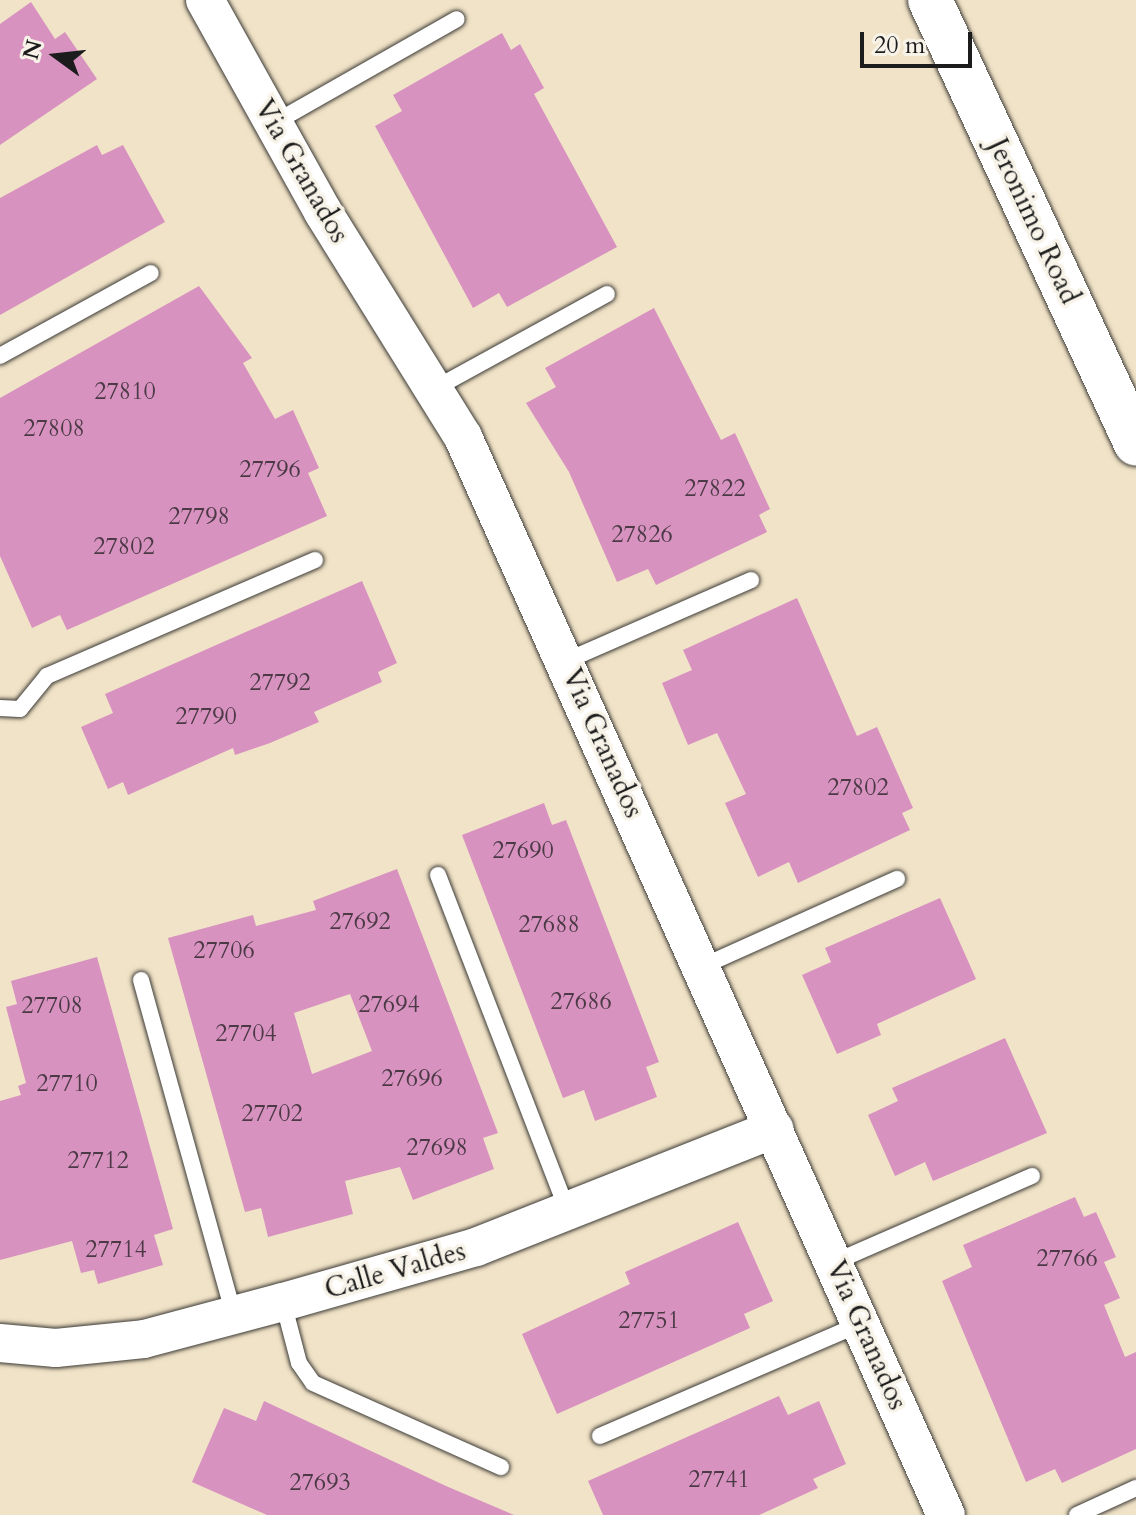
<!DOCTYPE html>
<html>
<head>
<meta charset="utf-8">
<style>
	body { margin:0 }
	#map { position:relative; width:1136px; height:1515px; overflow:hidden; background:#f1e3c7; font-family:Cardo,serif }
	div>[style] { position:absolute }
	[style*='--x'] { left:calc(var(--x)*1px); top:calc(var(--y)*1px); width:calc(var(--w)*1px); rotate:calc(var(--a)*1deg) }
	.building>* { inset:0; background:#d892c0 }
	.roads { filter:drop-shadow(0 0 2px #3c3a36) drop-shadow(0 0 2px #3c3a36) }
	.service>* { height:16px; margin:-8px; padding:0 8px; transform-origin:8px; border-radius:8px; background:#fff }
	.tertiary>* { height:38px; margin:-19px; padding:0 19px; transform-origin:19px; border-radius:19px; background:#fff }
	.secondary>* { height:44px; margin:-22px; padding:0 22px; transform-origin:22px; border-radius:22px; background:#fff }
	span { translate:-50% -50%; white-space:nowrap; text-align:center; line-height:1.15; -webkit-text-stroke:7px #f7f3e8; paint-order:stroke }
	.number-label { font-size:24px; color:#4b3a45 }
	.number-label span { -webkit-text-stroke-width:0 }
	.street-label { font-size:28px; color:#1c1c1c }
	.north { position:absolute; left:16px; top:16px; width:80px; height:80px; -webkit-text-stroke:6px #f7f3e8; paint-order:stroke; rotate:285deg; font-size:22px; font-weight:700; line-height:32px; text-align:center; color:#1c1c1c }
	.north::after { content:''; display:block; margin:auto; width:28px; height:36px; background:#1c1c1c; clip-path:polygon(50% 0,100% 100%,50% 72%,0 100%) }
	.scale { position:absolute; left:860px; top:32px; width:112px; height:36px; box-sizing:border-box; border:4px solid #1c1c1c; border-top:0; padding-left:10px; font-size:24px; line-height:28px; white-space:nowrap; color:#1c1c1c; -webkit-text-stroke:6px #f7f3e8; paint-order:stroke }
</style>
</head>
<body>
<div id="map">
	<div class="building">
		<div style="clip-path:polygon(31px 2px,55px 39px,65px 32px,97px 79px,0 145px,0 24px)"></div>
		<div style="clip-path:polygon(502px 33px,511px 50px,520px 44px,544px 88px,534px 94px,617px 247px,507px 307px,499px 293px,473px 308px,375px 126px,402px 111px,393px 95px)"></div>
		<div style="clip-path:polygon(97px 145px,102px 155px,123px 145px,165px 222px,0 315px,0 198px)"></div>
		<div style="clip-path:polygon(199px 286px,252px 358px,243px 363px,275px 419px,293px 410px,319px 468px,308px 473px,327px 516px,67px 630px,60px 615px,32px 628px,0 556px,0 398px)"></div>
		<div style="clip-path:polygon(654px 308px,721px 440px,735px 433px,770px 509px,759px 515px,767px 532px,656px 585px,648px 569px,617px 582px,569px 472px,526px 403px,556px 387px,545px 368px)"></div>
		<div style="clip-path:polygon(362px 581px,397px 663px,378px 672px,382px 682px,314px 712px,319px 722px,270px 743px,235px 755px,233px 748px,128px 795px,123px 782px,108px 789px,81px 727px,113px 713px,105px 694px)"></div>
		<div style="clip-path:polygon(797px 598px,857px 736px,877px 727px,913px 808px,902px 813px,910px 830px,798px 883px,789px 862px,758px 877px,725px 803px,746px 794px,717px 733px,688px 745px,662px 683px,692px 670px,683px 650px)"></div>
		<div style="clip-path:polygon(544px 803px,552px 825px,566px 820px,659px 1062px,646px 1067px,657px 1097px,595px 1121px,584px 1090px,563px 1098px,462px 835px)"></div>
		<div style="clip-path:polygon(evenodd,397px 869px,498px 1133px,483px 1138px,494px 1169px,413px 1200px,400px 1167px,345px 1181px,353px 1214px,268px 1237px,261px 1208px,245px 1212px,168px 938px,253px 915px,256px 926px,316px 910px,313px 901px,397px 869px,350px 994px,372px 1051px,312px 1074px,294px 1013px,350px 994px)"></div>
		<div style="clip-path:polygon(940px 898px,976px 979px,877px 1024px,881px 1035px,837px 1054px,802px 975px,831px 962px,825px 948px)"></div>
		<div style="clip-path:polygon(97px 957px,173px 1229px,154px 1235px,163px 1265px,98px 1284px,94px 1270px,81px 1273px,72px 1241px,0 1260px,0 1101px,21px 1095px,18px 1086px,26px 1083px,6px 1007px,17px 1004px,11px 981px)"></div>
		<div style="clip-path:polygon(1005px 1038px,1047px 1133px,933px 1181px,925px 1162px,895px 1176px,868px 1115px,898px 1101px,892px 1088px)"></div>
		<div style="clip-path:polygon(1075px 1197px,1084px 1217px,1096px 1212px,1116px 1257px,1104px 1262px,1120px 1298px,1104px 1305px,1125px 1357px,1136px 1352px,1136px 1449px,1062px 1483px,1055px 1469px,1026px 1482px,942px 1281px,972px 1267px,963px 1245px)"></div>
		<div style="clip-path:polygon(738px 1222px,773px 1301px,744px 1314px,750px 1328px,557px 1414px,522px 1334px,630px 1284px,625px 1272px)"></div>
		<div style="clip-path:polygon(779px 1396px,788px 1415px,819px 1401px,846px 1464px,813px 1479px,818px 1488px,759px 1515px,603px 1515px,588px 1481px)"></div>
		<div style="clip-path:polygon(264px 1401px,446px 1486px,514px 1515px,267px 1515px,192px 1482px,224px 1408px,256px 1421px)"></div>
	</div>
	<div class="roads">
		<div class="service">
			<div style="--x:274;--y:123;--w:210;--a:-29.6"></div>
			<div style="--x:0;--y:356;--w:172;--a:-28.8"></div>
			<div style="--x:436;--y:388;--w:195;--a:-28.8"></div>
			<div style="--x:566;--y:661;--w:202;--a:-23.6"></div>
			<div style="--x:0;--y:708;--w:20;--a:3"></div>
			<div style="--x:20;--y:709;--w:43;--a:-50.7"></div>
			<div style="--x:47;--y:676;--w:292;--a:-23.4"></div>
			<div style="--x:438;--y:875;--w:361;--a:68.9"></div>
			<div style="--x:701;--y:967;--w:215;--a:-24.2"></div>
			<div style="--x:141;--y:980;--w:348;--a:74.5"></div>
			<div style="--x:835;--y:1262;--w:215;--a:-23.6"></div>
			<div style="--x:283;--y:1302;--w:63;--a:75.3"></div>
			<div style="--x:299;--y:1363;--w:24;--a:55"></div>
			<div style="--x:313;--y:1383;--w:206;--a:24.1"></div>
			<div style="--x:600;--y:1436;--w:283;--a:-23.3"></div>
			<div style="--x:1077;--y:1515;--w:65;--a:-24.6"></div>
		</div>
		<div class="tertiary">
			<div style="--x:205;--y:0;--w:243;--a:60.9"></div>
			<div style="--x:323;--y:212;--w:265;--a:58.1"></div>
			<div style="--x:463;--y:437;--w:1181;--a:65.87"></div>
			<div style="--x:0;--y:1343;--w:56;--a:5.1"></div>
			<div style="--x:56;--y:1348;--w:88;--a:-5.8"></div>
			<div style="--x:144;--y:1339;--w:144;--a:-14.9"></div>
			<div style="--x:283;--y:1302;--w:201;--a:-15.9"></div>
			<div style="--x:476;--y:1247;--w:321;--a:-21.6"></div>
		</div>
		<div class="secondary">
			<div style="--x:930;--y:0;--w:489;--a:65.1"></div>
		</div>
	</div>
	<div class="number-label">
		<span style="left:125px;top:392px">27810</span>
		<span style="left:54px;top:429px">27808</span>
		<span style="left:270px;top:470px">27796</span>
		<span style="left:715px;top:489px">27822</span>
		<span style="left:199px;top:517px">27798</span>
		<span style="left:642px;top:535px">27826</span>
		<span style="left:124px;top:547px">27802</span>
		<span style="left:280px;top:683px">27792</span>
		<span style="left:206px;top:717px">27790</span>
		<span style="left:858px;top:788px">27802</span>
		<span style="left:523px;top:851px">27690</span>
		<span style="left:360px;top:922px">27692</span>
		<span style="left:549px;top:925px">27688</span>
		<span style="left:224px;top:951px">27706</span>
		<span style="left:581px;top:1002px">27686</span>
		<span style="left:389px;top:1005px">27694</span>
		<span style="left:52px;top:1006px">27708</span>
		<span style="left:246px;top:1034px">27704</span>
		<span style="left:412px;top:1079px">27696</span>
		<span style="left:67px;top:1084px">27710</span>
		<span style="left:272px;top:1114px">27702</span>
		<span style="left:437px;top:1148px">27698</span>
		<span style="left:98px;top:1161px">27712</span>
		<span style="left:116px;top:1250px">27714</span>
		<span style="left:1067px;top:1259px">27766</span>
		<span style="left:649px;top:1321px">27751</span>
		<span style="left:719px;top:1480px">27741</span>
		<span style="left:320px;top:1483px">27693</span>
	</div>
	<div class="street-label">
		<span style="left:302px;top:171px;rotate:60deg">Via Granados</span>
		<span style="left:1034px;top:221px;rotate:65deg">Jeronimo Road</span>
		<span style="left:603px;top:743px;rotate:66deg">Via Granados</span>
		<span style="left:395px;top:1270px;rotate:-16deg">Calle Valdes</span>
		<span style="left:867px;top:1335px;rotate:66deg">Via Granados</span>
	</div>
	<div class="north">N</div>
	<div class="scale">20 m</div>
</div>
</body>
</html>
